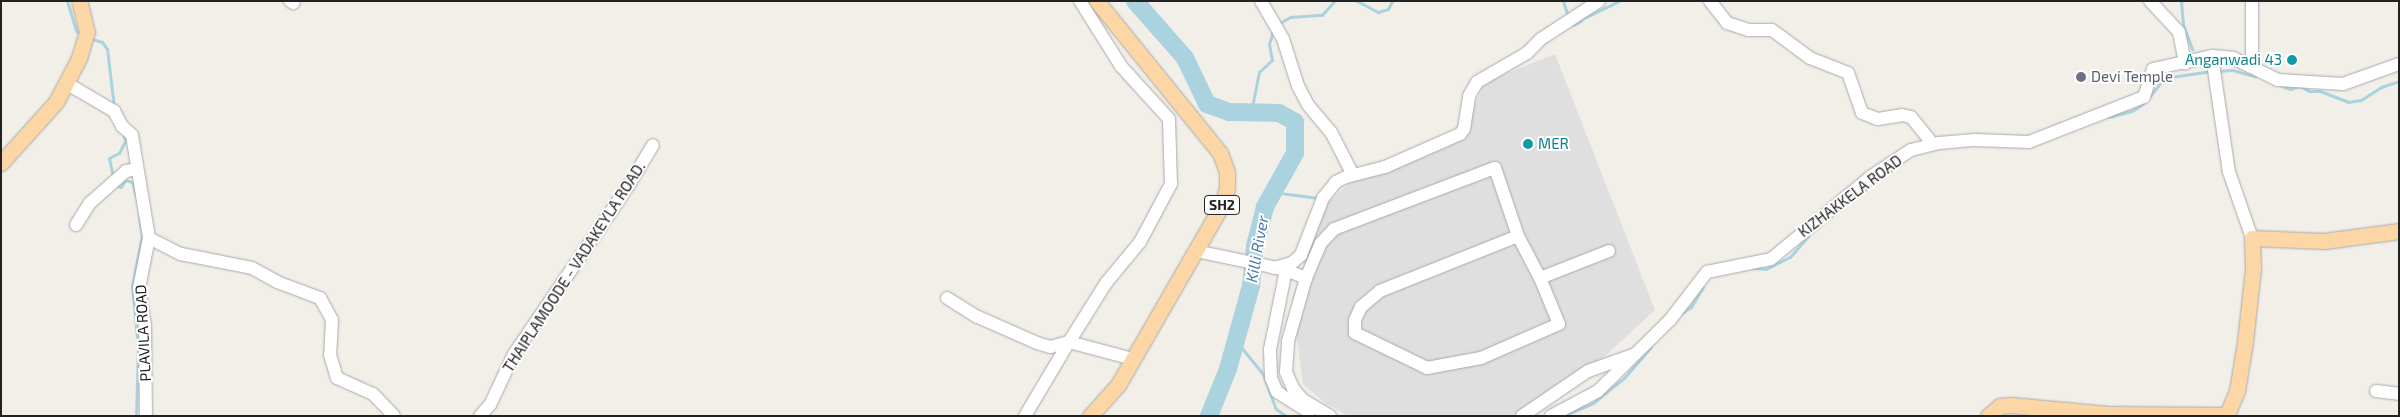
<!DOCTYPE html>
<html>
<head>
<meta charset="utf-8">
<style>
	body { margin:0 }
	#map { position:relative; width:2400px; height:417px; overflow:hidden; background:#f2efe9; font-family:"Exo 2",sans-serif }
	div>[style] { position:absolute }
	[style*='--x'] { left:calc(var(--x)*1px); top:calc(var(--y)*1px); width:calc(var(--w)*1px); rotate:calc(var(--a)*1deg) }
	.residential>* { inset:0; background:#e0dfdf }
	.stream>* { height:3px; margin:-1.5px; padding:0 1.5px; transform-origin:1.5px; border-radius:1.5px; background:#aad3df }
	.river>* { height:18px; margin:-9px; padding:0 9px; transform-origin:9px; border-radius:9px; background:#aad3df }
	.roads { filter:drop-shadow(0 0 1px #a9a9a9) drop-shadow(0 0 1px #a9a9a9) }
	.minor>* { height:12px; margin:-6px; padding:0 6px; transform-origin:6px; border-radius:6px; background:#fff }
	.major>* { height:15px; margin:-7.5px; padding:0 7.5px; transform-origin:7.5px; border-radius:7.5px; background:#fcd6a4 }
	.dots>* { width:14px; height:14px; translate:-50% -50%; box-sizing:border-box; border:2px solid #fff; border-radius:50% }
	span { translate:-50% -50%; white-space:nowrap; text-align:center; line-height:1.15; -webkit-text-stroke:4px #fff; paint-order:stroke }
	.shield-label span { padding:1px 4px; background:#fff; border:1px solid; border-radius:4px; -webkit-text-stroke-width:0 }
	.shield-label { font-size:14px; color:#222; font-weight:700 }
	.culture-label { font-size:15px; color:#0d838f }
	.right { translate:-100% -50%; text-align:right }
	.left { translate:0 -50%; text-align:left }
	.worship-label { font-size:15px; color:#5b616d }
	.street-label { font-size:15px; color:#222 }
	.water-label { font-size:16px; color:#4a7aab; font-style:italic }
	.frame { position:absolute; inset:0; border:2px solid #222; pointer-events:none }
</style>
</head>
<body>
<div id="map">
	<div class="residential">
		<div style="clip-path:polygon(1555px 54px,1655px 310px,1605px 356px,1514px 415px,1348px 416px,1324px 402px,1303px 384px,1292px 299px,1326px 204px,1352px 181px,1460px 138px,1485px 82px)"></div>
	</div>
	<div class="stream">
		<div style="--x:67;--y:1;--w:31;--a:73"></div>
		<div style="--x:76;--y:31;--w:6;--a:31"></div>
		<div style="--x:1357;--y:1;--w:24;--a:28"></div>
		<div style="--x:1378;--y:12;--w:10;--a:-17"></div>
		<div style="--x:1388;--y:9;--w:9;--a:-63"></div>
		<div style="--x:1563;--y:1;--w:13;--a:72"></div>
		<div style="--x:1567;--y:13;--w:6;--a:31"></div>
		<div style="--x:2181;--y:1;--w:24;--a:85"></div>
		<div style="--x:2183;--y:25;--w:26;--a:69"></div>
		<div style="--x:1580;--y:20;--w:43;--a:-26"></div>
		<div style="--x:1278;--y:24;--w:14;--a:-30"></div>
		<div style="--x:1290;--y:17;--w:32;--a:-4"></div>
		<div style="--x:1322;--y:15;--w:18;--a:-49"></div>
		<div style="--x:1573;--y:25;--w:9;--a:-27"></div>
		<div style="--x:89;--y:38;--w:14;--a:17"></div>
		<div style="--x:102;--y:42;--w:9;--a:54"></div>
		<div style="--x:107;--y:49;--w:58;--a:83.1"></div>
		<div style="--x:2218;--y:71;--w:14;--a:-4"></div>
		<div style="--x:2232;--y:70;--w:24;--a:15"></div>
		<div style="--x:2280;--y:85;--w:11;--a:22"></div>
		<div style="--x:2290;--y:89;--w:10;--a:-17"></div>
		<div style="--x:2300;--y:86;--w:10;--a:29"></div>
		<div style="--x:2309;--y:91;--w:11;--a:0"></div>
		<div style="--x:2320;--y:91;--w:30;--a:21"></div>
		<div style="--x:2348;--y:102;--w:13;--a:-9"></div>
		<div style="--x:2361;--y:100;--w:24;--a:-33"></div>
		<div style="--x:2381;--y:87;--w:19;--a:-18"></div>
		<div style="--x:2150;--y:96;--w:23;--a:-52"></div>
		<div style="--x:2164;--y:78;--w:48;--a:-8.5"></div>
		<div style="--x:1251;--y:112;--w:41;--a:-78.7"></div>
		<div style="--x:1259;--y:72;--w:18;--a:-43"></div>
		<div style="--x:1272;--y:60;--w:16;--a:-101"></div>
		<div style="--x:1269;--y:44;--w:17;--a:-73"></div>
		<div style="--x:2109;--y:117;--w:24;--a:-15"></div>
		<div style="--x:2132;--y:111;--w:14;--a:-34"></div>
		<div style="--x:113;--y:177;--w:19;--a:-102"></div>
		<div style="--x:109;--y:158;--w:11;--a:-27"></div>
		<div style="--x:119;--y:153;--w:13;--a:-63"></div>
		<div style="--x:125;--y:141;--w:8;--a:-104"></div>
		<div style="--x:115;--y:185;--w:6;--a:18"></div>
		<div style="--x:121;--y:187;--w:8;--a:-60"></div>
		<div style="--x:125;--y:180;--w:4;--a:14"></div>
		<div style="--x:129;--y:181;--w:4;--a:27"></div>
		<div style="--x:133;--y:183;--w:11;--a:80"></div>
		<div style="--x:1272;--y:192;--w:47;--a:7.3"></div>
		<div style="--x:1850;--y:201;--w:59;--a:-36.7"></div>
		<div style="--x:1753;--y:268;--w:13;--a:4"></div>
		<div style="--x:1766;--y:269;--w:27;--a:-27"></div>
		<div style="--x:1790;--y:257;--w:29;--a:-49"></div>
		<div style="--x:1682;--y:313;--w:11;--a:-34"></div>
		<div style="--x:1691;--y:307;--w:23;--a:-59"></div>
		<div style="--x:1236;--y:341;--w:43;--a:50.7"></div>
		<div style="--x:1263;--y:374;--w:37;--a:70"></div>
		<div style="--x:1276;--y:409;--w:12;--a:35"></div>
		<div style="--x:1565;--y:415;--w:30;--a:-23"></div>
		<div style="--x:1593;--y:403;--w:40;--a:-39"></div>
		<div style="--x:1624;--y:378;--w:41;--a:-48.9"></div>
		<div style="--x:136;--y:416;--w:69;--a:-88.3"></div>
		<div style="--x:138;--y:347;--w:61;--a:-95.6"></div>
		<div style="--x:132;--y:286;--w:52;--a:-78.9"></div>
		<div style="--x:142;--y:235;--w:18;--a:-99"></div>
	</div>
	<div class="river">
		<div style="--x:1135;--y:1;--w:76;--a:48.7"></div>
		<div style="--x:1185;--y:58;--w:51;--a:64.4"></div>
		<div style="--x:1207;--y:104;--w:23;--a:20"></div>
		<div style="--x:1229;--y:112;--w:50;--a:1.1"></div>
		<div style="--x:1279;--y:113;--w:18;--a:29"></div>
		<div style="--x:1295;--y:122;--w:31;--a:90"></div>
		<div style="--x:1295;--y:153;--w:62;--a:119.1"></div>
		<div style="--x:1265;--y:207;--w:40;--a:104.4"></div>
		<div style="--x:1255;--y:246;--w:40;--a:95.7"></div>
		<div style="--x:1251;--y:286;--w:86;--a:105.5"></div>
		<div style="--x:1228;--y:369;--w:51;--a:112"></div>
	</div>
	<div class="roads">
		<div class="minor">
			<div style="--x:290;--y:1;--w:4;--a:34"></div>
			<div style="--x:1261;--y:1;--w:44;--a:59.9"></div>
			<div style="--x:1283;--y:39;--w:49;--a:72.3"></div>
			<div style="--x:1298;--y:86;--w:21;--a:62"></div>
			<div style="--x:1308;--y:105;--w:35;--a:50"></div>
			<div style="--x:1331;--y:132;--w:48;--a:62.9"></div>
			<div style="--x:1710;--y:1;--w:28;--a:52"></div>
			<div style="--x:1727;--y:23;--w:22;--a:18"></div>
			<div style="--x:1748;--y:30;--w:24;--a:0"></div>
			<div style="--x:1772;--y:30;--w:47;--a:36.4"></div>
			<div style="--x:1810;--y:58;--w:41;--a:21.5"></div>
			<div style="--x:1848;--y:73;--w:42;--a:70.7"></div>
			<div style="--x:1862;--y:113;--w:17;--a:21"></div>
			<div style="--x:1878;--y:119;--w:24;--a:-9"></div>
			<div style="--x:1902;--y:115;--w:9;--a:13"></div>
			<div style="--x:1911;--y:117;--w:35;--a:51"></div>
			<div style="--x:2150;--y:1;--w:42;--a:46.9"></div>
			<div style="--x:2179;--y:32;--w:32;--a:79"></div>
			<div style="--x:2212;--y:56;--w:117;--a:81.7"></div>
			<div style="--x:2229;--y:172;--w:70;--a:70.8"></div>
			<div style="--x:2252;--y:67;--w:66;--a:-90"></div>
			<div style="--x:66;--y:83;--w:56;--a:30.3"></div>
			<div style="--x:114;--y:111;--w:17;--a:62"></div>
			<div style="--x:122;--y:126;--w:13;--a:42"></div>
			<div style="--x:132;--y:135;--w:104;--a:80.6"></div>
			<div style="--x:149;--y:238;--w:51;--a:101.3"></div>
			<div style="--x:139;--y:288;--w:38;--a:81"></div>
			<div style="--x:145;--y:326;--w:90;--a:89.4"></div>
			<div style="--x:76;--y:225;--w:26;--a:-58"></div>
			<div style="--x:90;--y:203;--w:48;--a:-41.6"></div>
			<div style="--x:126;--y:171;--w:11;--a:-10"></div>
			<div style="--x:1518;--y:236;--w:149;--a:158.3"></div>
			<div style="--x:1380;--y:291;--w:25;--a:140"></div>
			<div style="--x:1361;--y:307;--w:14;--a:115"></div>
			<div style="--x:1355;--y:320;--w:13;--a:90"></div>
			<div style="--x:1355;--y:333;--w:80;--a:25.9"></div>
			<div style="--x:1427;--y:368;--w:55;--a:-10.5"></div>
			<div style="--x:1481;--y:358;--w:85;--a:-23.6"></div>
			<div style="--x:1559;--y:324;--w:50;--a:-112.4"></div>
			<div style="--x:149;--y:238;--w:36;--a:27"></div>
			<div style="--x:181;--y:254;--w:72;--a:11.2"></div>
			<div style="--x:252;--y:268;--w:29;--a:29"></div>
			<div style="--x:277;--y:282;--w:46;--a:20.4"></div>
			<div style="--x:320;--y:298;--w:25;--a:61"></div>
			<div style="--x:332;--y:320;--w:35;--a:93"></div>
			<div style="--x:330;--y:355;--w:24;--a:73"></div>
			<div style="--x:337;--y:378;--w:39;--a:24"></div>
			<div style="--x:373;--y:394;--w:30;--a:46"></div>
			<div style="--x:1196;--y:251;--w:92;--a:11.9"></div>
			<div style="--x:1286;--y:270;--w:22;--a:22"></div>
			<div style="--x:1274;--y:268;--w:19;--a:-16"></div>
			<div style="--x:1292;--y:263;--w:12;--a:-42"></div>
			<div style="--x:1301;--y:255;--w:61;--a:-68.9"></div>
			<div style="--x:1323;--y:198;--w:21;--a:-51"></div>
			<div style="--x:1336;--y:182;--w:11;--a:-27"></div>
			<div style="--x:1346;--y:177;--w:40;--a:-14.4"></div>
			<div style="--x:1385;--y:167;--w:82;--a:-23.7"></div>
			<div style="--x:1460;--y:134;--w:6;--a:-51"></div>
			<div style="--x:1464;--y:129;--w:33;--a:-81"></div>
			<div style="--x:1469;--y:96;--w:16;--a:-60"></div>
			<div style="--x:1477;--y:82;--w:58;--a:-30.1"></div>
			<div style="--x:1527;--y:53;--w:20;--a:-45"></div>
			<div style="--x:1541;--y:39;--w:69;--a:-33.2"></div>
			<div style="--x:1286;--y:270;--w:81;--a:101.4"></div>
			<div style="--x:1270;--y:349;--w:29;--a:88"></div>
			<div style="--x:1271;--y:378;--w:15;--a:67"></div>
			<div style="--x:1277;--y:392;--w:38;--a:32"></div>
			<div style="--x:947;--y:298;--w:36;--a:32"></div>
			<div style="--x:978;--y:317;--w:64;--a:23.8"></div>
			<div style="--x:1037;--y:343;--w:14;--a:17"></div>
			<div style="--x:1050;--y:347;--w:20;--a:-15"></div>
			<div style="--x:1069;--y:342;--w:70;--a:-57.9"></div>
			<div style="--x:1106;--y:283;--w:53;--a:-50.3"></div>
			<div style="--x:1140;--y:242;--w:66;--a:-61.9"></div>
			<div style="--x:1171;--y:184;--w:65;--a:-91.8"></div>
			<div style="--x:1169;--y:119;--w:72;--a:-132.2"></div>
			<div style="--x:1121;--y:66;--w:77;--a:-122.2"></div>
			<div style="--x:2376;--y:391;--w:23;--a:7"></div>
			<div style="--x:480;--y:416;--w:15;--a:-48"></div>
			<div style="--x:490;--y:405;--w:56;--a:-64.8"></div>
			<div style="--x:514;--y:354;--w:207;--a:-55.8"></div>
			<div style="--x:630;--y:183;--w:44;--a:-58.8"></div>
			<div style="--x:1025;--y:416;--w:86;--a:-59.3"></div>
			<div style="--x:1069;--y:342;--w:66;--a:14.9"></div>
			<div style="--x:1330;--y:416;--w:31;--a:-149"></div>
			<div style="--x:1303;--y:400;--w:16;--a:-130"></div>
			<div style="--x:1293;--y:388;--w:17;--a:-114"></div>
			<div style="--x:1286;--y:372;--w:31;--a:-86"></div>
			<div style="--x:1288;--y:341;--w:66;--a:-74.1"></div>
			<div style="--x:1306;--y:278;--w:38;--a:-67"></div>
			<div style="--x:1321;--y:243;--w:19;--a:-47"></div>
			<div style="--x:1334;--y:229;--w:172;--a:-20.8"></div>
			<div style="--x:1495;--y:168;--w:72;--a:71.3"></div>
			<div style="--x:1518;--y:236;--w:47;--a:62.4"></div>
			<div style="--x:1540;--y:278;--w:74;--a:-21.4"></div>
			<div style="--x:1522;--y:416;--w:80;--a:-34.3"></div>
			<div style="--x:1588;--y:371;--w:48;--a:-19.6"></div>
			<div style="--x:1551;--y:416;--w:53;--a:-28"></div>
			<div style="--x:1598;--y:391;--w:101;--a:-44.6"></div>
			<div style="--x:1670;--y:320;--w:61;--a:-52.4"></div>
			<div style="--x:1707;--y:272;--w:65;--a:-11.5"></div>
			<div style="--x:1771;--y:259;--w:129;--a:-39.6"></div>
			<div style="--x:1870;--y:177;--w:49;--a:-33.4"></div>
			<div style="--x:1911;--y:150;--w:29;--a:-14"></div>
			<div style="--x:1939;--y:143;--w:36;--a:-5"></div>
			<div style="--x:1975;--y:140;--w:54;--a:2.1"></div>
			<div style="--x:2029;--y:142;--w:123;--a:-21.4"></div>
			<div style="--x:2144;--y:97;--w:29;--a:-72"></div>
			<div style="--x:2153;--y:69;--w:60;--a:-12.4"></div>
			<div style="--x:2212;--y:56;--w:21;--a:5"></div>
			<div style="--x:2233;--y:58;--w:50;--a:26.1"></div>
			<div style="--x:2278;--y:80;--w:65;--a:3.5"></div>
			<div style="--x:2343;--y:84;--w:59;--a:-19.7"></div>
		</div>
		<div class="major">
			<div style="--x:1;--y:163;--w:82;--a:-48"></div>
			<div style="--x:56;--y:102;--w:50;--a:-62.4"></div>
			<div style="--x:79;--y:58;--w:27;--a:-73"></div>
			<div style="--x:87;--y:32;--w:32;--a:-104"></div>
			<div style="--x:1090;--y:416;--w:42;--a:-47.9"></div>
			<div style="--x:1118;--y:385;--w:208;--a:-60"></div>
			<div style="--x:1222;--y:205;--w:18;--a:-74"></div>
			<div style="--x:1227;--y:188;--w:16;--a:-90"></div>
			<div style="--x:1227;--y:172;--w:20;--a:-110"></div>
			<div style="--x:1220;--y:153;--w:196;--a:-129"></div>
			<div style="--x:1988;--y:416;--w:16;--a:-40"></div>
			<div style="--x:2000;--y:406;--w:11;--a:-5"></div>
			<div style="--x:2011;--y:405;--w:97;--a:5.3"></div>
			<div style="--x:2108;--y:414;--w:114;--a:0.5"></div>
			<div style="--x:2222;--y:415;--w:7;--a:-27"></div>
			<div style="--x:2228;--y:412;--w:23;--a:-67"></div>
			<div style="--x:2237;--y:391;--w:50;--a:-80.7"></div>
			<div style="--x:2245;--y:342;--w:74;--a:-83.8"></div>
			<div style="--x:2253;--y:268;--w:30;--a:-92"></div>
			<div style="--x:2252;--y:238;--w:72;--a:2.4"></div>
			<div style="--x:2324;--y:241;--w:76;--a:-7.6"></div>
		</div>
	</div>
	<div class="dots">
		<div style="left:2292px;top:60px;background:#0f9aa8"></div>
		<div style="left:2081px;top:77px;background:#6b7280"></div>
		<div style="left:1528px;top:144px;background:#0f9aa8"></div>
	</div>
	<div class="shield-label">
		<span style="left:1222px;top:205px">SH2</span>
	</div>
	<div class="culture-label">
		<span class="right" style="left:2282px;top:60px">Anganwadi 43</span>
		<span class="left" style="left:1538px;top:144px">MER</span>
	</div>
	<div class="worship-label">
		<span class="left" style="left:2091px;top:77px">Devi Temple</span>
	</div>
	<div class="street-label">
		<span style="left:1850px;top:196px;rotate:-37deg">KIZHAKKELA ROAD</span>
		<span style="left:574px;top:267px;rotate:-57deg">THAIPLAMOODE - VADAKEYLA ROAD.</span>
		<span style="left:143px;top:333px;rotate:-93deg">PLAVILA ROAD</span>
	</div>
	<div class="water-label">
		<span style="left:1257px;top:249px;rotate:-80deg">Killi River</span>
	</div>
	<div class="frame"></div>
</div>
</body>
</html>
